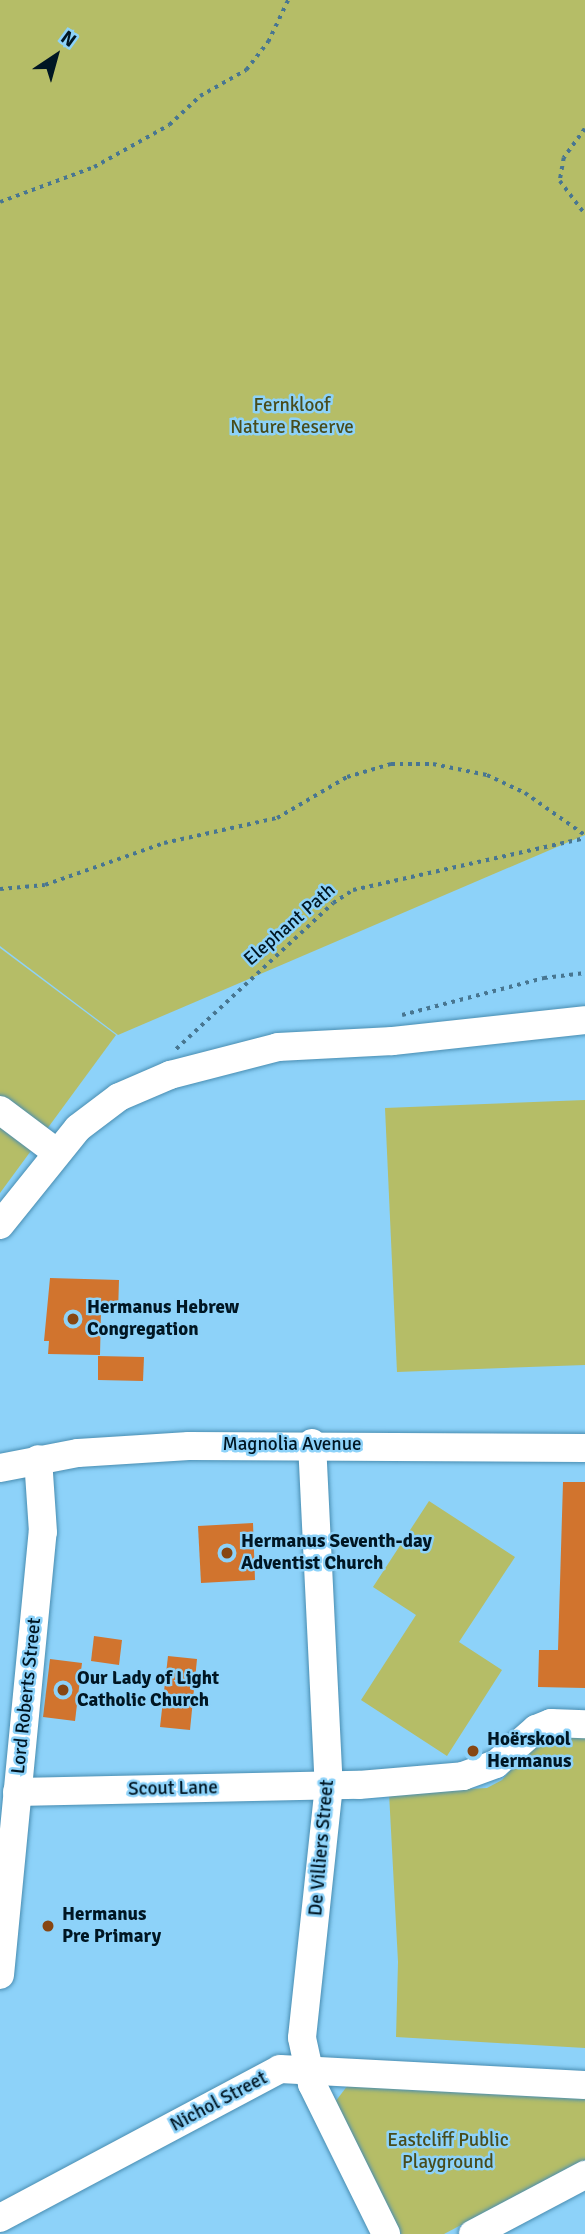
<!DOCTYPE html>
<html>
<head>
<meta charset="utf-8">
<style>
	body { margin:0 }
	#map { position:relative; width:585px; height:2234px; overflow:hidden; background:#8dd2f9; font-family:Signika,sans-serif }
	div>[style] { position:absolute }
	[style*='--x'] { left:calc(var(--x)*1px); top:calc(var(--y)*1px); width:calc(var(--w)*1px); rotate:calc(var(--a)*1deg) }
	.green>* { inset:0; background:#b5bd67 }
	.building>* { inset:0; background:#d1742e }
	.path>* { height:3.5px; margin-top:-1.75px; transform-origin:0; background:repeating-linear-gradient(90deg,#487691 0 3.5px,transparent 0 8.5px) }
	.roads { filter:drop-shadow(0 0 2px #498db1) drop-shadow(0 0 2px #498db1) }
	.minor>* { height:28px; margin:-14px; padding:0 14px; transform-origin:14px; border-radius:14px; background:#fff }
	.dots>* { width:19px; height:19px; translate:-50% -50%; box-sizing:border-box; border:4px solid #8dd2f9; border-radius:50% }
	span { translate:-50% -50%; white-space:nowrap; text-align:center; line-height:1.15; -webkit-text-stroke:5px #8dd2f9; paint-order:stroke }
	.park-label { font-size:19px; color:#484c1c }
	.street-label { font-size:19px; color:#001623 }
	.poi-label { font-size:19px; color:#001623; font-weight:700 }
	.left { translate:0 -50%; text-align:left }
	.north { position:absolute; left:21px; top:21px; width:70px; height:70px; -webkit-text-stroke:5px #8dd2f9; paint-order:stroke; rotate:36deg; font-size:19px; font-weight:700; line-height:28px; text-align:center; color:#001623 }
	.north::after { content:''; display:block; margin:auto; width:24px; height:32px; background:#001623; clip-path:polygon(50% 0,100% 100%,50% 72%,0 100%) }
</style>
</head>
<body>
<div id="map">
	<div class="green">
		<div style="clip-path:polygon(0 0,585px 0,585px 835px,118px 1035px,0 946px)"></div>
		<div style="clip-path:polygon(0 948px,116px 1035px,0 1193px)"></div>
		<div style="clip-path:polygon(585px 1100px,585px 1365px,397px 1372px,385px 1108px)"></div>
		<div style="clip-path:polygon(429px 1501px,515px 1557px,459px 1642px,502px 1670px,447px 1756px,361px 1700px,416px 1615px,373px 1587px)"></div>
		<div style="clip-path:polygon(549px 1736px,585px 1737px,585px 2048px,396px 2037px,398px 1962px,389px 1793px,487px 1788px,502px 1780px,534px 1744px)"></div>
		<div style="clip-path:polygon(348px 2085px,585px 2091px,585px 2160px,444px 2234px,401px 2234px,335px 2102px)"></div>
	</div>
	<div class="building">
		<div style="clip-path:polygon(50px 1278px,119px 1280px,118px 1313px,101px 1312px,100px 1355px,48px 1354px,49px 1341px,44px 1341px)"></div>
		<div style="clip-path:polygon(98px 1356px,144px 1357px,143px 1381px,98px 1380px)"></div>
		<div style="clip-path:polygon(563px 1482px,585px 1482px,585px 1688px,538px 1687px,539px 1650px,558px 1650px)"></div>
		<div style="clip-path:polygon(253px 1523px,255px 1580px,201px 1583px,198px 1526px)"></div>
		<div style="clip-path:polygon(94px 1636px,122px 1640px,119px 1665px,91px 1661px)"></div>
		<div style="clip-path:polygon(168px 1656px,197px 1659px,190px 1730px,160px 1727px)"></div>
		<div style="clip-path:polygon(50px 1659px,82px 1663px,75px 1721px,43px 1717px)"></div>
	</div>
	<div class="path">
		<div style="--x:585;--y:129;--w:36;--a:126"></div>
		<div style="--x:564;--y:158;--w:23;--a:100"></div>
		<div style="--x:560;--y:181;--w:41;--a:52.9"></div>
		<div style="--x:0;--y:202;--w:100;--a:-20.4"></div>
		<div style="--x:94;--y:167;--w:86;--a:-29.2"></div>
		<div style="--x:169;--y:125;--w:42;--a:-43.1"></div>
		<div style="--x:200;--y:96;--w:53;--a:-29.5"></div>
		<div style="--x:246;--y:70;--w:36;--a:-52"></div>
		<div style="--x:268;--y:42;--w:47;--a:-64.5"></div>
		<div style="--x:0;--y:889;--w:45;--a:-5.1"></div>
		<div style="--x:45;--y:885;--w:126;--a:-19.4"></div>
		<div style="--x:164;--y:843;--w:116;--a:-12.5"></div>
		<div style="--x:277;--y:818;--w:81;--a:-30.4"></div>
		<div style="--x:347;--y:777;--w:46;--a:-16.5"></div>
		<div style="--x:391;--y:764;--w:42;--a:0"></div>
		<div style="--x:433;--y:764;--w:55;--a:11.5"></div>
		<div style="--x:487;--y:775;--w:42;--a:25.3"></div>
		<div style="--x:525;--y:793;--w:73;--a:35"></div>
		<div style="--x:402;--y:1015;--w:147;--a:-14.6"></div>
		<div style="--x:544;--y:978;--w:41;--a:-7"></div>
		<div style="--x:176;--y:1049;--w:214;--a:-42.9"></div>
		<div style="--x:333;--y:903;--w:24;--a:-33"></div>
		<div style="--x:353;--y:890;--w:238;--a:-12.6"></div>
	</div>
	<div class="roads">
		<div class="minor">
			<div style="--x:0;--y:1110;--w:70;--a:36.9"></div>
			<div style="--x:0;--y:1225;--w:124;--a:-51.2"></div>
			<div style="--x:78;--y:1128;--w:51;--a:-37.1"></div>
			<div style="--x:119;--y:1097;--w:56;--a:-23.3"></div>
			<div style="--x:170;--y:1075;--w:112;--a:-14.5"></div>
			<div style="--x:278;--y:1047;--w:115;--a:-3"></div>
			<div style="--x:393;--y:1041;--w:193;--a:-6.2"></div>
			<div style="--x:312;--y:1443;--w:342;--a:87.2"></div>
			<div style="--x:329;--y:1785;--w:254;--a:96.1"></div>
			<div style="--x:302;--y:2038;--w:47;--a:77.7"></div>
			<div style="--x:312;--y:2084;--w:167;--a:63.7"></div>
			<div style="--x:0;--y:1468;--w:79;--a:-10.9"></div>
			<div style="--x:78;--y:1453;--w:111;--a:-3.6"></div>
			<div style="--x:189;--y:1446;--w:396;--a:0.3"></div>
			<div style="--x:17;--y:1792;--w:342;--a:-1.2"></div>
			<div style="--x:359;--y:1785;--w:104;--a:-4.9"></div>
			<div style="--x:463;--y:1776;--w:35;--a:-20"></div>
			<div style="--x:496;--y:1764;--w:53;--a:-41.2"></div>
			<div style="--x:536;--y:1729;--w:16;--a:-22"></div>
			<div style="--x:551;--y:1723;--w:34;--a:2"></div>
			<div style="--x:0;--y:1975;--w:445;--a:-84.5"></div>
			<div style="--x:43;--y:1532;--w:73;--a:-93.9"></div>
			<div style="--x:0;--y:2218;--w:317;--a:-28"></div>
			<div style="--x:280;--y:2069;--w:305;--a:3"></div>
			<div style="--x:473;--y:2234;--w:127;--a:-27.8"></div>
		</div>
	</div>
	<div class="dots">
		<div style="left:73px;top:1319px;background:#874612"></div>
		<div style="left:227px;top:1553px;background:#874612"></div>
		<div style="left:63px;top:1690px;background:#874612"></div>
		<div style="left:473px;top:1751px;background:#874612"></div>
		<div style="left:48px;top:1926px;background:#874612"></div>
	</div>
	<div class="park-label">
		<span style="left:292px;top:417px">Fernkloof<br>Nature Reserve</span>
		<span style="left:448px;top:2152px">Eastcliff Public<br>Playground</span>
	</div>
	<div class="street-label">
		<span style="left:290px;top:925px;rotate:-41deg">Elephant Path</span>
		<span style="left:292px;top:1445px">Magnolia Avenue</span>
		<span style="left:27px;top:1696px;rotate:-84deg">Lord Roberts Street</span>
		<span style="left:173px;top:1789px;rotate:-1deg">Scout Lane</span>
		<span style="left:322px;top:1848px;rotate:-85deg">De Villiers Street</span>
		<span style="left:219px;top:2102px;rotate:-28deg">Nichol Street</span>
	</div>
	<div class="poi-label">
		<span class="left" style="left:87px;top:1319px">Hermanus Hebrew<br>Congregation</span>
		<span class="left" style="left:241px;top:1553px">Hermanus Seventh-day<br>Adventist Church</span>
		<span class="left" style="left:77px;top:1690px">Our Lady of Light<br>Catholic Church</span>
		<span class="left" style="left:487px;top:1751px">Hoërskool<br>Hermanus</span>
		<span class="left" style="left:62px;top:1926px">Hermanus<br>Pre Primary</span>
	</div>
	<div class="north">N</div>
</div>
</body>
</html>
